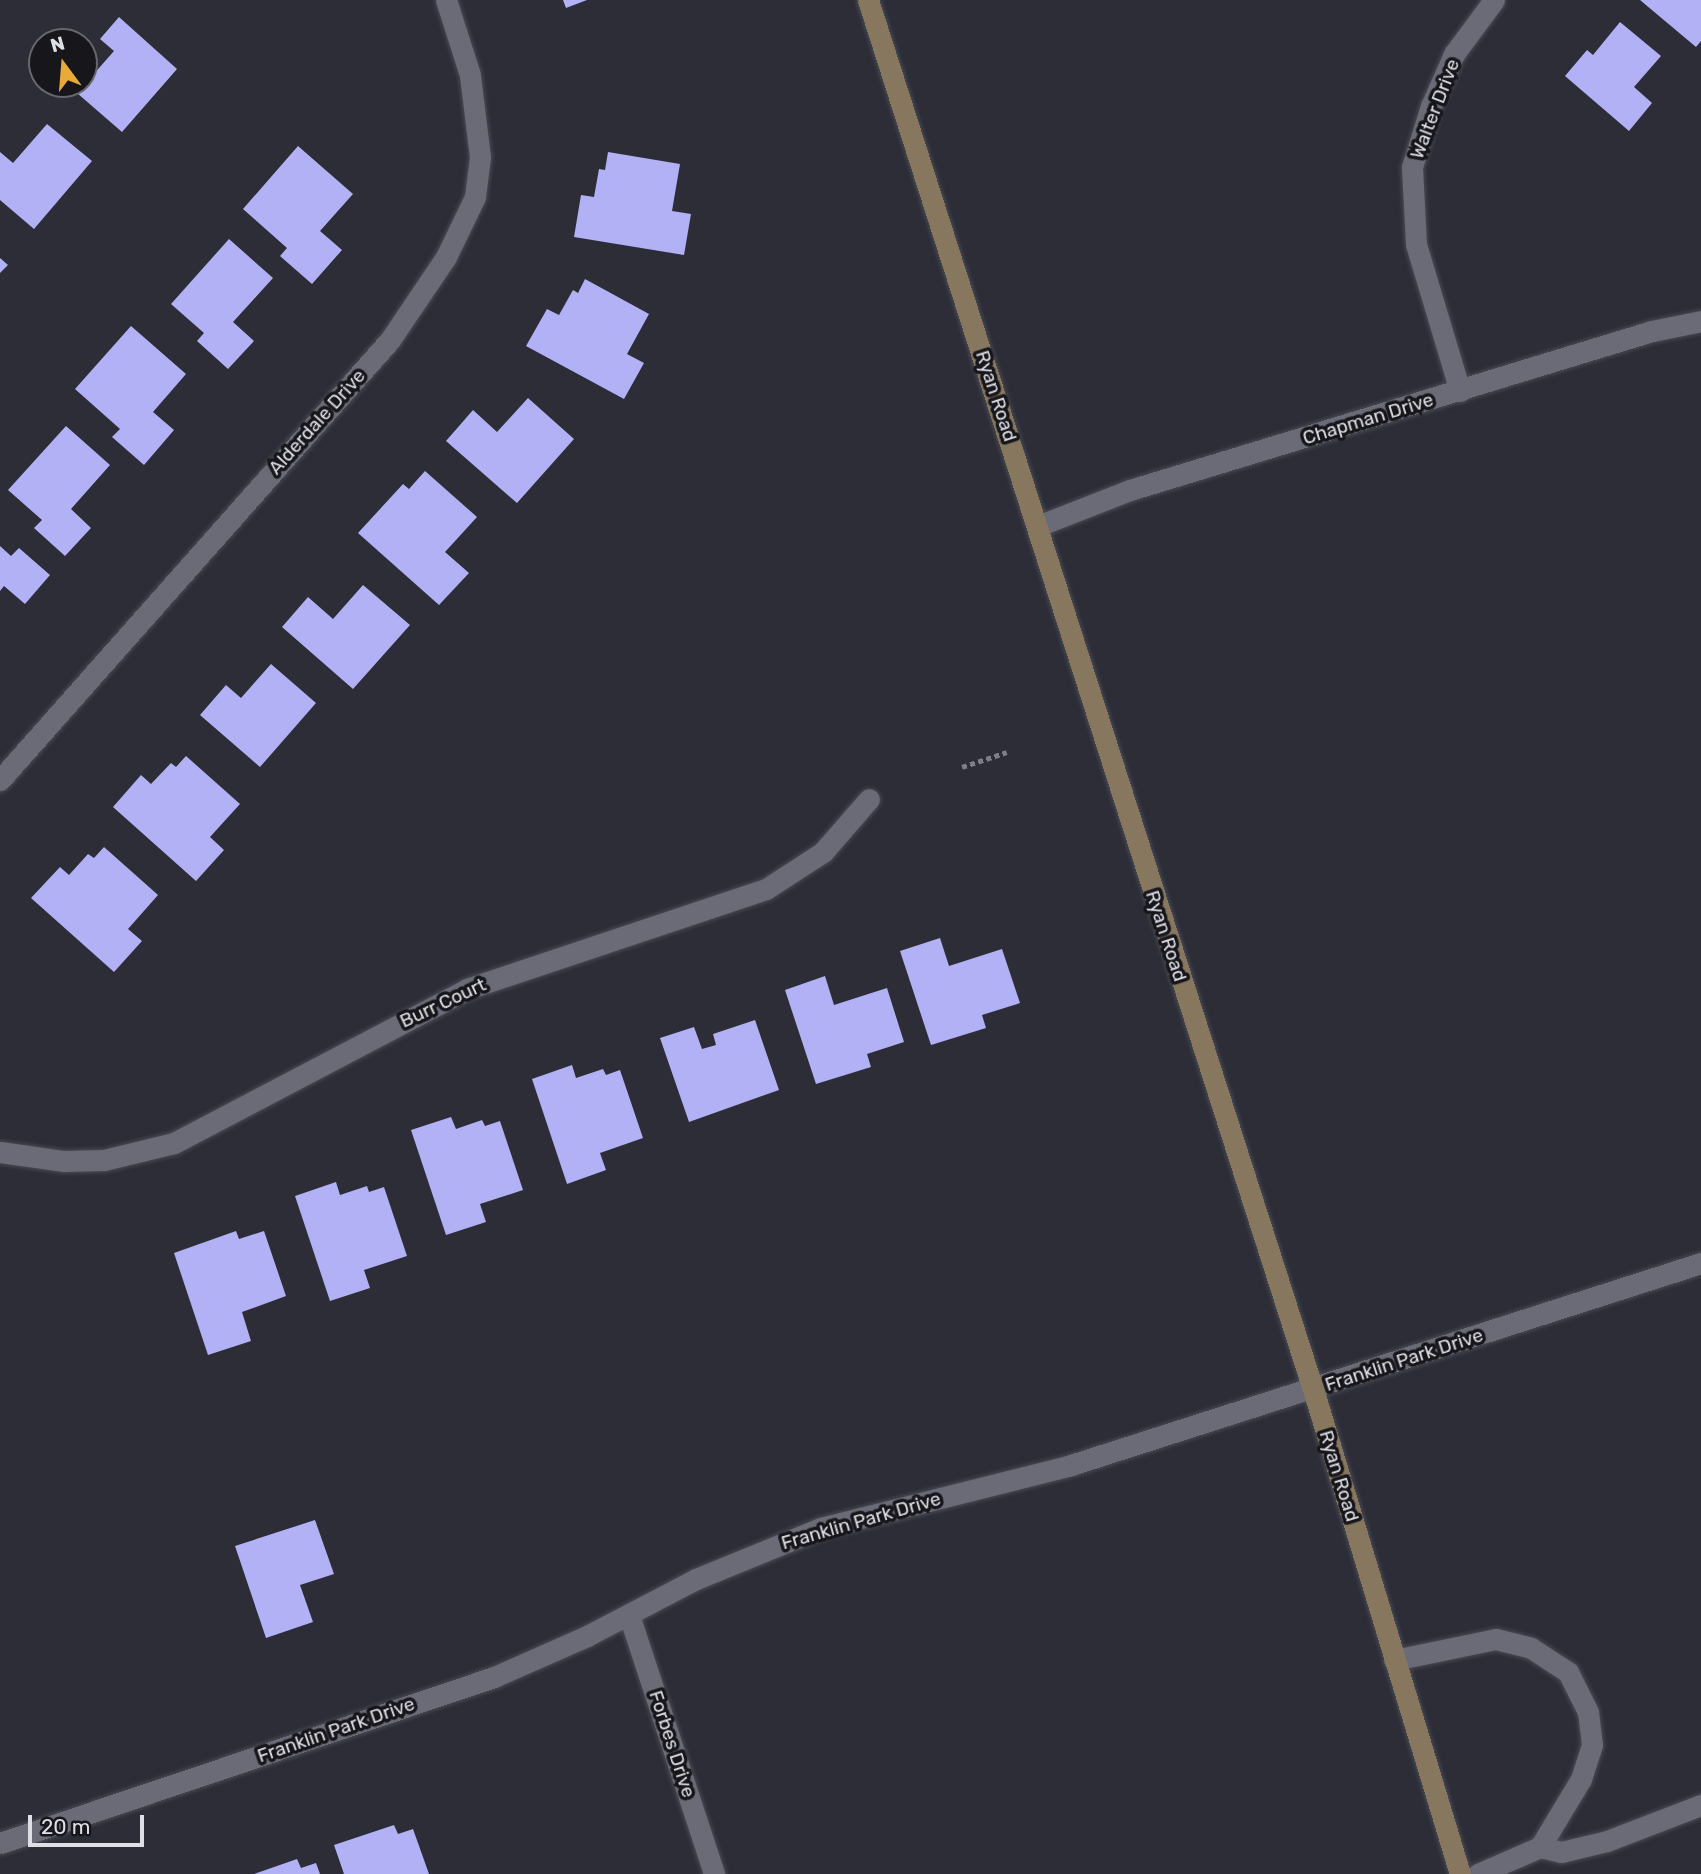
<!DOCTYPE html>
<html>
<head>
<meta charset="utf-8">
<style>
	body { margin:0 }
	#map { position:relative; width:1701px; height:1874px; overflow:hidden; background:#2d2d38; font-family:Rubik,sans-serif }
	div>[style] { position:absolute }
	[style*='--x'] { left:calc(var(--x)*1px); top:calc(var(--y)*1px); width:calc(var(--w)*1px); rotate:calc(var(--a)*1deg) }
	.building>* { inset:0; background:#b3b1f5 }
	.path>* { height:4.5px; margin-top:-2.25px; transform-origin:0; background:repeating-linear-gradient(90deg,#7e7e87 0 5px,transparent 0 8.5px) }
	.roads { filter:drop-shadow(0 0 2px #4a4a53) drop-shadow(0 0 2px #4a4a53) }
	.lane>* { height:21px; margin:-10.5px; padding:0 10.5px; transform-origin:10.5px; border-radius:10.5px; background:#6a6b77 }
	.street>* { height:21px; margin:-10.5px; padding:0 10.5px; transform-origin:10.5px; border-radius:10.5px; background:#6a6b77 }
	.secondary>* { height:21px; margin:-10.5px; padding:0 10.5px; transform-origin:10.5px; border-radius:10.5px; background:#87775f }
	span { translate:-50% -50%; white-space:nowrap; text-align:center; line-height:1.15; -webkit-text-stroke:7px #16161b; paint-order:stroke }
	.street-label { font-size:19px; color:#dfdfe6 }
	.north { position:absolute; left:28px; top:28px; width:70px; height:70px; box-sizing:border-box; background:#16161b; border:2px solid #66666c; border-radius:50%; rotate:344deg; font-size:19px; font-weight:700; line-height:28px; text-align:center; color:#dfdfe6 }
	.north::after { content:''; display:block; margin:auto; width:24px; height:32px; background:#e8ab37; clip-path:polygon(50% 0,100% 100%,50% 72%,0 100%) }
	.scale { position:absolute; left:28px; top:1815px; width:116px; height:32px; box-sizing:border-box; border:4px solid #dfdfe6; border-top:0; padding-left:9px; font-size:21px; line-height:24px; white-space:nowrap; color:#dfdfe6; -webkit-text-stroke:5px #16161b; paint-order:stroke }
</style>
</head>
<body>
<div id="map">
	<div class="building">
		<div style="clip-path:polygon(563px 0,587px 0,566px 8px)"></div>
		<div style="clip-path:polygon(1640px 0,1701px 0,1701px 41px,1696px 47px)"></div>
		<div style="clip-path:polygon(119px 17px,177px 69px,122px 132px,77px 93px,114px 51px,100px 39px)"></div>
		<div style="clip-path:polygon(1620px 22px,1661px 56px,1634px 87px,1652px 103px,1629px 131px,1565px 76px,1587px 50px,1593px 55px)"></div>
		<div style="clip-path:polygon(47px 124px,92px 161px,34px 229px,0 200px,0 152px,13px 163px)"></div>
		<div style="clip-path:polygon(298px 146px,353px 194px,320px 231px,342px 250px,312px 284px,280px 256px,287px 248px,243px 209px)"></div>
		<div style="clip-path:polygon(608px 152px,680px 164px,672px 211px,691px 214px,684px 255px,574px 237px,581px 195px,594px 197px,599px 169px,605px 170px)"></div>
		<div style="clip-path:polygon(229px 239px,273px 278px,233px 322px,254px 341px,228px 369px,197px 341px,204px 333px,171px 304px)"></div>
		<div style="clip-path:polygon(0 258px,8px 265px,0 273px)"></div>
		<div style="clip-path:polygon(585px 279px,649px 314px,627px 354px,644px 363px,624px 399px,526px 346px,547px 309px,559px 315px,573px 290px,578px 293px)"></div>
		<div style="clip-path:polygon(131px 326px,186px 374px,153px 412px,174px 430px,144px 465px,112px 437px,120px 429px,75px 389px)"></div>
		<div style="clip-path:polygon(528px 398px,574px 439px,517px 503px,446px 441px,473px 410px,497px 432px)"></div>
		<div style="clip-path:polygon(66px 426px,110px 465px,71px 509px,91px 528px,65px 556px,34px 528px,42px 520px,8px 490px)"></div>
		<div style="clip-path:polygon(425px 471px,477px 517px,445px 552px,469px 573px,439px 605px,358px 533px,403px 484px,409px 489px)"></div>
		<div style="clip-path:polygon(0 546px,11px 556px,19px 548px,50px 575px,25px 604px,4px 586px,0 591px)"></div>
		<div style="clip-path:polygon(363px 585px,410px 625px,353px 689px,282px 627px,308px 597px,333px 619px)"></div>
		<div style="clip-path:polygon(271px 664px,316px 703px,260px 767px,200px 715px,226px 685px,241px 698px)"></div>
		<div style="clip-path:polygon(186px 756px,240px 804px,210px 837px,224px 850px,196px 881px,113px 807px,141px 775px,151px 784px,171px 763px,176px 767px)"></div>
		<div style="clip-path:polygon(104px 847px,158px 895px,128px 929px,142px 941px,114px 972px,31px 898px,60px 867px,69px 875px,88px 854px,94px 858px)"></div>
		<div style="clip-path:polygon(940px 938px,949px 966px,1002px 949px,1020px 1003px,982px 1015px,986px 1028px,931px 1045px,900px 951px)"></div>
		<div style="clip-path:polygon(825px 976px,834px 1005px,887px 988px,904px 1042px,867px 1054px,871px 1067px,816px 1084px,785px 990px)"></div>
		<div style="clip-path:polygon(755px 1020px,779px 1090px,689px 1122px,660px 1038px,694px 1027px,702px 1049px,716px 1045px,713px 1034px)"></div>
		<div style="clip-path:polygon(572px 1065px,576px 1078px,603px 1069px,606px 1075px,620px 1070px,643px 1138px,600px 1153px,606px 1170px,567px 1184px,532px 1079px)"></div>
		<div style="clip-path:polygon(451px 1117px,456px 1129px,482px 1120px,485px 1126px,500px 1121px,523px 1190px,480px 1204px,486px 1222px,446px 1235px,411px 1130px)"></div>
		<div style="clip-path:polygon(336px 1182px,340px 1195px,367px 1186px,369px 1192px,384px 1187px,407px 1256px,364px 1270px,370px 1288px,330px 1301px,295px 1196px)"></div>
		<div style="clip-path:polygon(236px 1231px,239px 1239px,264px 1231px,286px 1296px,242px 1312px,251px 1341px,208px 1355px,174px 1253px)"></div>
		<div style="clip-path:polygon(315px 1520px,334px 1574px,300px 1585px,313px 1622px,266px 1638px,235px 1546px)"></div>
		<div style="clip-path:polygon(394px 1825px,398px 1834px,413px 1829px,429px 1874px,344px 1874px,334px 1845px)"></div>
		<div style="clip-path:polygon(297px 1859px,301px 1868px,316px 1863px,320px 1874px,254px 1874px)"></div>
	</div>
	<div class="path">
		<div style="--x:962;--y:767;--w:47;--a:-18.4"></div>
	</div>
	<div class="roads">
		<div class="lane">
			<div style="--x:1394;--y:1660;--w:104;--a:-11.6"></div>
			<div style="--x:1496;--y:1639;--w:36;--a:14"></div>
			<div style="--x:1531;--y:1648;--w:44;--a:33"></div>
			<div style="--x:1568;--y:1672;--w:45;--a:63.4"></div>
			<div style="--x:1588;--y:1712;--w:33;--a:83"></div>
			<div style="--x:1592;--y:1745;--w:36;--a:108"></div>
			<div style="--x:1581;--y:1779;--w:79;--a:121.1"></div>
			<div style="--x:1540;--y:1847;--w:68;--a:156.5"></div>
			<div style="--x:1540;--y:1847;--w:22;--a:13"></div>
			<div style="--x:1561;--y:1852;--w:47;--a:-13.4"></div>
			<div style="--x:1607;--y:1841;--w:101;--a:-21"></div>
		</div>
		<div class="street">
			<div style="--x:1460;--y:391;--w:153;--a:-106.7"></div>
			<div style="--x:1416;--y:244;--w:77;--a:-93"></div>
			<div style="--x:1412;--y:167;--w:64;--a:-72.7"></div>
			<div style="--x:1431;--y:106;--w:57;--a:-66.1"></div>
			<div style="--x:1454;--y:54;--w:67;--a:-53.5"></div>
			<div style="--x:1038;--y:526;--w:99;--a:-21.4"></div>
			<div style="--x:1130;--y:490;--w:546;--a:-16.94"></div>
			<div style="--x:1652;--y:331;--w:50;--a:-11.5"></div>
			<div style="--x:0;--y:780;--w:588;--a:-48.45"></div>
			<div style="--x:390;--y:340;--w:100;--a:-56"></div>
			<div style="--x:446;--y:257;--w:67;--a:-64.2"></div>
			<div style="--x:475;--y:197;--w:40;--a:-82.9"></div>
			<div style="--x:480;--y:157;--w:83;--a:-97"></div>
			<div style="--x:470;--y:75;--w:79;--a:-107.7"></div>
			<div style="--x:0;--y:1152;--w:65;--a:8"></div>
			<div style="--x:64;--y:1161;--w:40;--a:-1.4"></div>
			<div style="--x:104;--y:1160;--w:72;--a:-13.7"></div>
			<div style="--x:174;--y:1143;--w:331;--a:-27.7"></div>
			<div style="--x:467;--y:989;--w:315;--a:-18.5"></div>
			<div style="--x:766;--y:889;--w:68;--a:-33"></div>
			<div style="--x:823;--y:852;--w:70;--a:-49"></div>
			<div style="--x:629;--y:1615;--w:273;--a:71.8"></div>
			<div style="--x:0;--y:1843;--w:521;--a:-18.57"></div>
			<div style="--x:494;--y:1677;--w:102;--a:-23.8"></div>
			<div style="--x:587;--y:1636;--w:123;--a:-27.6"></div>
			<div style="--x:696;--y:1579;--w:135;--a:-22.2"></div>
			<div style="--x:821;--y:1528;--w:258;--a:-14.1"></div>
			<div style="--x:1071;--y:1465;--w:662;--a:-17.78"></div>
		</div>
		<div class="secondary">
			<div style="--x:868;--y:0;--w:1459;--a:72.24"></div>
			<div style="--x:1313;--y:1389;--w:507;--a:73.14"></div>
		</div>
	</div>
	<div class="street-label">
		<span style="left:1435px;top:109px;rotate:-69deg">Walter Drive</span>
		<span style="left:996px;top:396px;rotate:72deg">Ryan Road</span>
		<span style="left:1368px;top:419px;rotate:-17deg">Chapman Drive</span>
		<span style="left:317px;top:422px;rotate:-48deg">Alderdale Drive</span>
		<span style="left:1166px;top:936px;rotate:72deg">Ryan Road</span>
		<span style="left:443px;top:1003px;rotate:-25deg">Burr Court</span>
		<span style="left:1404px;top:1360px;rotate:-18deg">Franklin Park Drive</span>
		<span style="left:1339px;top:1476px;rotate:73deg">Ryan Road</span>
		<span style="left:861px;top:1521px;rotate:-16deg">Franklin Park Drive</span>
		<span style="left:336px;top:1730px;rotate:-19deg">Franklin Park Drive</span>
		<span style="left:672px;top:1744px;rotate:72deg">Forbes Drive</span>
	</div>
	<div class="north">N</div>
	<div class="scale">20 m</div>
</div>
</body>
</html>
